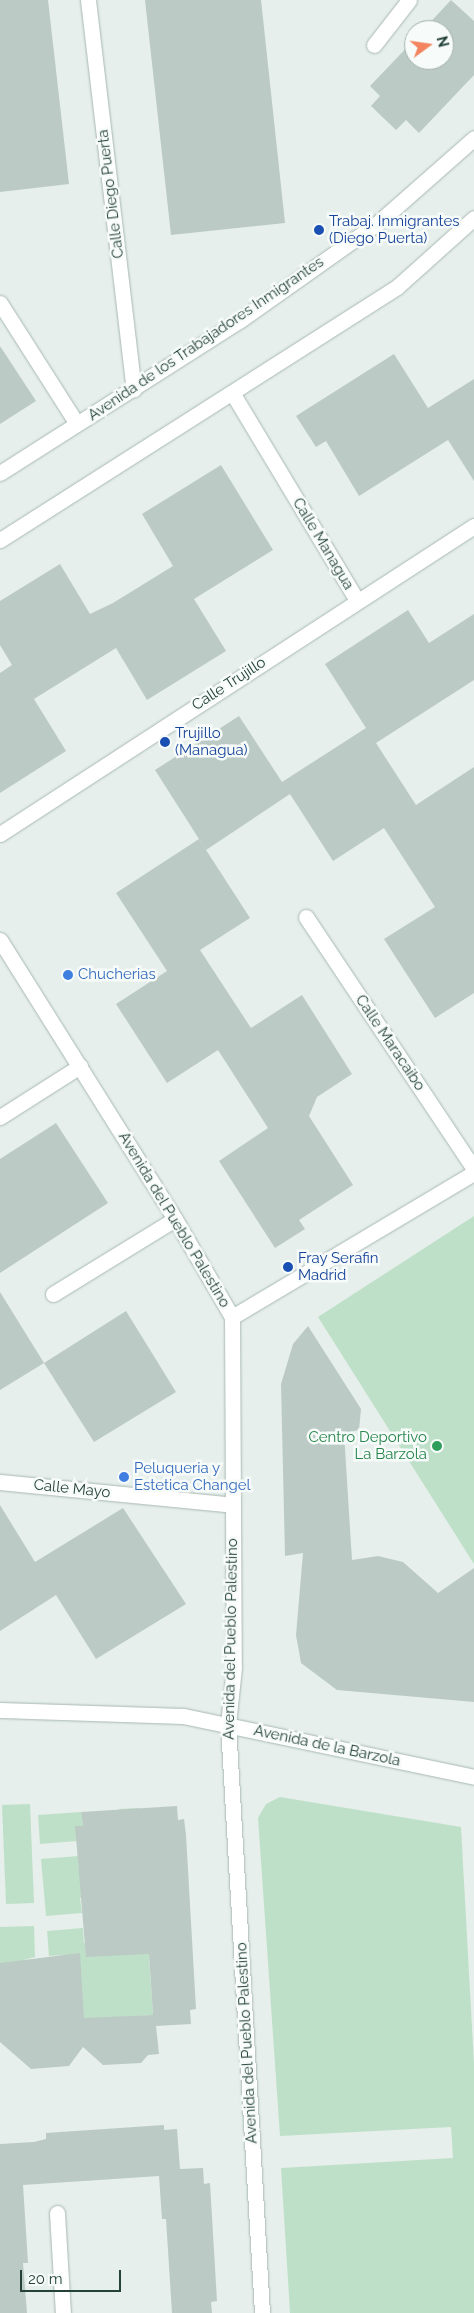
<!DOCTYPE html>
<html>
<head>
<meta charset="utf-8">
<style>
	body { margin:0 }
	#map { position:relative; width:474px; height:2313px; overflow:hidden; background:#e6efeb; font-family:Raleway,sans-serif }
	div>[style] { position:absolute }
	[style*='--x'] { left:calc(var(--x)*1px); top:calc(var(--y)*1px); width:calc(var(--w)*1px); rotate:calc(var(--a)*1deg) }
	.green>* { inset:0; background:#bfe0c8 }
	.building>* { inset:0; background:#bbcac4 }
	.roads { filter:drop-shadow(0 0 1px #a8b8b2) drop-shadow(0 0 1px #a8b8b2) }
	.minor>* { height:15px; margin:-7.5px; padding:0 7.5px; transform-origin:7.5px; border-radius:7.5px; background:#fff }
	.dots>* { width:14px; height:14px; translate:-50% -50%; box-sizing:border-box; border:2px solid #f7fbf9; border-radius:50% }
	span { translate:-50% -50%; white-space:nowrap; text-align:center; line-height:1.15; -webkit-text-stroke:5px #f7fbf9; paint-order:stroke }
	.street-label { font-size:15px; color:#24423a }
	.transit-label { font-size:15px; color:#164399 }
	.left { translate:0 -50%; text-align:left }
	.shop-label { font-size:15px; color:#366cbe }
	.leisure-label { font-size:15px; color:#27864d }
	.right { translate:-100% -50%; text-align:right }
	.north { position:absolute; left:404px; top:20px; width:50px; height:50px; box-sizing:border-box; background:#f7fbf9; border:1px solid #a3b1ad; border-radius:50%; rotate:76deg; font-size:14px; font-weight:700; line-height:20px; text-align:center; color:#24423a }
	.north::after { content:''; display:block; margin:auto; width:18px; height:22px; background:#f4845f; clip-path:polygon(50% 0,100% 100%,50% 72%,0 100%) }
	.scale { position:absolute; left:20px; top:2270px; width:101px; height:22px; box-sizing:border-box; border:2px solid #24423a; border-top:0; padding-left:6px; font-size:15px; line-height:18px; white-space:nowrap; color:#24423a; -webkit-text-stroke:4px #f7fbf9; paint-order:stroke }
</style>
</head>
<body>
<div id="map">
	<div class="green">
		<div style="clip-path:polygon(474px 1216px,474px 1564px,318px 1317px)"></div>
		<div style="clip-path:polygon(280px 1797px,461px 1827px,474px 2064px,474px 2313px,290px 2313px,281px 2168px,453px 2158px,451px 2127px,280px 2136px,258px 1818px,266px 1804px)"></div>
		<div style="clip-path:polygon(30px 1804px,34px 1903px,6px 1904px,2px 1805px)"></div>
		<div style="clip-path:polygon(139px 1808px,153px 2015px,0 2024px,66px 1958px,62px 1955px,49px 1956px,47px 1931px,83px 1928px,84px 1943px,130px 1954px,119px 1809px)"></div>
		<div style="clip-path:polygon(81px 1812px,83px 1826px,76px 1826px,77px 1841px,40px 1844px,38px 1815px)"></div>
		<div style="clip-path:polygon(78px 1856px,79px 1870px,84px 1870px,88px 1897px,80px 1898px,82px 1913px,46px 1916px,41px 1859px)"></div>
		<div style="clip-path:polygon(34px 1926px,35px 1957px,0 1966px,0 1927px)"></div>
	</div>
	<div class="building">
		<div style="clip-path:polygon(0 0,48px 0,69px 184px,0 192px)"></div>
		<div style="clip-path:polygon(145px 0,261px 0,285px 223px,171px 235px)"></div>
		<div style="clip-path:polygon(451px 0,474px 21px,474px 75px,419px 133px,406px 120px,396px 130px,371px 106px,380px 96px,370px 86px,414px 40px,414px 60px,444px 60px,444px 30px,423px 30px)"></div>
		<div style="clip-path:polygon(0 346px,36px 401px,0 424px)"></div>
		<div style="clip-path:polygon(394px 354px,428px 408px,474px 379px,474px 481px,448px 440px,359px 496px,326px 441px,316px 447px,296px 416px)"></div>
		<div style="clip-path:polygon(221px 465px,273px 550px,194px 599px,226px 651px,147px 700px,116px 648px,34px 699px,66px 751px,0 793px,0 673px,12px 665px,0 645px,0 601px,60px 564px,90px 614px,113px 603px,173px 566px,142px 514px)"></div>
		<div style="clip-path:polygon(408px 610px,429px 643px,474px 614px,474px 680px,376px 743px,416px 805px,474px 767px,474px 993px,435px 1018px,384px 939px,435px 907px,384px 828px,333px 861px,290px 794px,206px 850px,155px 770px,239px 716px,282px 782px,366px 728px,325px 664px)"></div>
		<div style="clip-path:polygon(199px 839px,250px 918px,200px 950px,251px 1028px,302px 995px,352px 1074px,317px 1097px,309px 1116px,353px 1185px,299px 1220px,305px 1229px,275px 1248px,219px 1161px,268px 1128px,218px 1050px,167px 1083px,116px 1004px,167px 971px,116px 893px)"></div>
		<div style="clip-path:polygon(56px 1123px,108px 1203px,0 1273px,0 1159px)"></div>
		<div style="clip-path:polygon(0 1292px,44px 1363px,0 1390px)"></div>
		<div style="clip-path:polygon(126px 1311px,176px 1392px,94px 1442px,44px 1363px)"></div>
		<div style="clip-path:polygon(308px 1326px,361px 1409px,359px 1430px,344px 1433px,352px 1560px,378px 1556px,403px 1562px,438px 1593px,474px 1568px,474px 1702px,337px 1690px,301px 1663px,296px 1635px,303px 1553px,285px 1556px,281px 1384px,293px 1344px)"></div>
		<div style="clip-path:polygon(0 1505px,35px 1562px,123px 1508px,186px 1604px,96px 1659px,56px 1595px,0 1631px)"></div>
		<div style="clip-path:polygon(177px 1806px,178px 1820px,184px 1819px,186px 1835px,196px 2009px,190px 2010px,191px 2024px,156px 2026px,159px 2054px,148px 2055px,141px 2063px,103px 2065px,83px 2047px,69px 2066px,31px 2069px,0 2042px,0 1963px,80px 1953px,84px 2018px,153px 2015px,149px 1954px,86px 1957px,75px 1826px,83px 1826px,81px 1812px)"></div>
		<div style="clip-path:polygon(164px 2125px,164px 2130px,177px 2129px,180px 2169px,203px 2168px,204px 2184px,210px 2183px,217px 2301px,211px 2302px,212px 2313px,172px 2313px,166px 2219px,162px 2219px,159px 2176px,23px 2185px,28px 2263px,23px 2263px,27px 2313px,0 2313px,0 2144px,34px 2142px,46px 2139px,46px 2133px)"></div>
	</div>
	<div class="roads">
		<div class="minor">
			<div style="--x:88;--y:0;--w:392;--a:83.3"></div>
			<div style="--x:374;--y:45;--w:57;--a:-52.1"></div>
			<div style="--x:0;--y:303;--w:143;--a:57.5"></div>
			<div style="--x:233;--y:394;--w:240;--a:59"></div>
			<div style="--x:0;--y:473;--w:283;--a:-32.5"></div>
			<div style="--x:239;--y:321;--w:173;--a:-35.3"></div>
			<div style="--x:380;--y:221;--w:125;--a:-41.4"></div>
			<div style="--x:0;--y:540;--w:471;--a:-32.5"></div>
			<div style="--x:397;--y:287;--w:103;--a:-41.9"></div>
			<div style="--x:0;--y:834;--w:565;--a:-33.02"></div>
			<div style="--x:306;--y:917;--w:303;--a:56.3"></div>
			<div style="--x:0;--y:940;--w:329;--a:57.9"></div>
			<div style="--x:175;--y:1219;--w:113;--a:59.8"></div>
			<div style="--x:232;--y:1317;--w:350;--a:89.7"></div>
			<div style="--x:234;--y:1667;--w:58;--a:95.9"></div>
			<div style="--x:228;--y:1725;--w:589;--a:86.69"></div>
			<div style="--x:0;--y:1117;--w:95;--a:-32.5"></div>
			<div style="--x:53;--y:1294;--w:143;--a:-31.6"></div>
			<div style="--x:232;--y:1317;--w:282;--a:-30.8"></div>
			<div style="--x:0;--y:1482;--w:234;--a:5.6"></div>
			<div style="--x:0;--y:1710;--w:183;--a:1.9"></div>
			<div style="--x:183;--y:1716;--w:297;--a:11.8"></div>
			<div style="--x:57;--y:2213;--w:100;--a:86.6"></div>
		</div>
	</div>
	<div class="dots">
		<div style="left:319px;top:230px;background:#1a4fb4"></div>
		<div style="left:165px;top:742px;background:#1a4fb4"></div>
		<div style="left:68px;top:975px;background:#3f7fe0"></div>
		<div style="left:288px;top:1267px;background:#1a4fb4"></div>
		<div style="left:437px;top:1446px;background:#2e9e5b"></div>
		<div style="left:124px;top:1477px;background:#3f7fe0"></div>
	</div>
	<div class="street-label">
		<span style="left:111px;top:194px;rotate:-97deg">Calle Diego Puerta</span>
		<span style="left:206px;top:339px;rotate:-34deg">Avenida de los Trabajadores Inmigrantes</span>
		<span style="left:323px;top:544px;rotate:59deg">Calle Managua</span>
		<span style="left:229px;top:684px;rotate:-33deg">Calle Trujillo</span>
		<span style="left:390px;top:1043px;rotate:56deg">Calle Maracaibo</span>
		<span style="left:174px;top:1220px;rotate:59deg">Avenida del Pueblo Palestino</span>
		<span style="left:72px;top:1489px;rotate:6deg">Calle Mayo</span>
		<span style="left:231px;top:1639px;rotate:-89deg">Avenida del Pueblo Palestino</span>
		<span style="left:327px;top:1746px;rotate:12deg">Avenida de la Barzola</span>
		<span style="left:247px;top:2043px;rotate:-93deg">Avenida del Pueblo Palestino</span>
	</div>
	<div class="transit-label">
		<span class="left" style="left:329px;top:230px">Trabaj. Inmigrantes<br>(Diego Puerta)</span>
		<span class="left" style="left:175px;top:742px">Trujillo<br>(Managua)</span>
		<span class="left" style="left:298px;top:1267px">Fray Serafin<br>Madrid</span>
	</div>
	<div class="shop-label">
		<span class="left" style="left:78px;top:975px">Chucherias</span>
		<span class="left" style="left:134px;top:1477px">Peluqueria y<br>Estetica Changel</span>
	</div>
	<div class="leisure-label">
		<span class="right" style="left:427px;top:1446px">Centro Deportivo<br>La Barzola</span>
	</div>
	<div class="north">N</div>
	<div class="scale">20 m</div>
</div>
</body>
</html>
